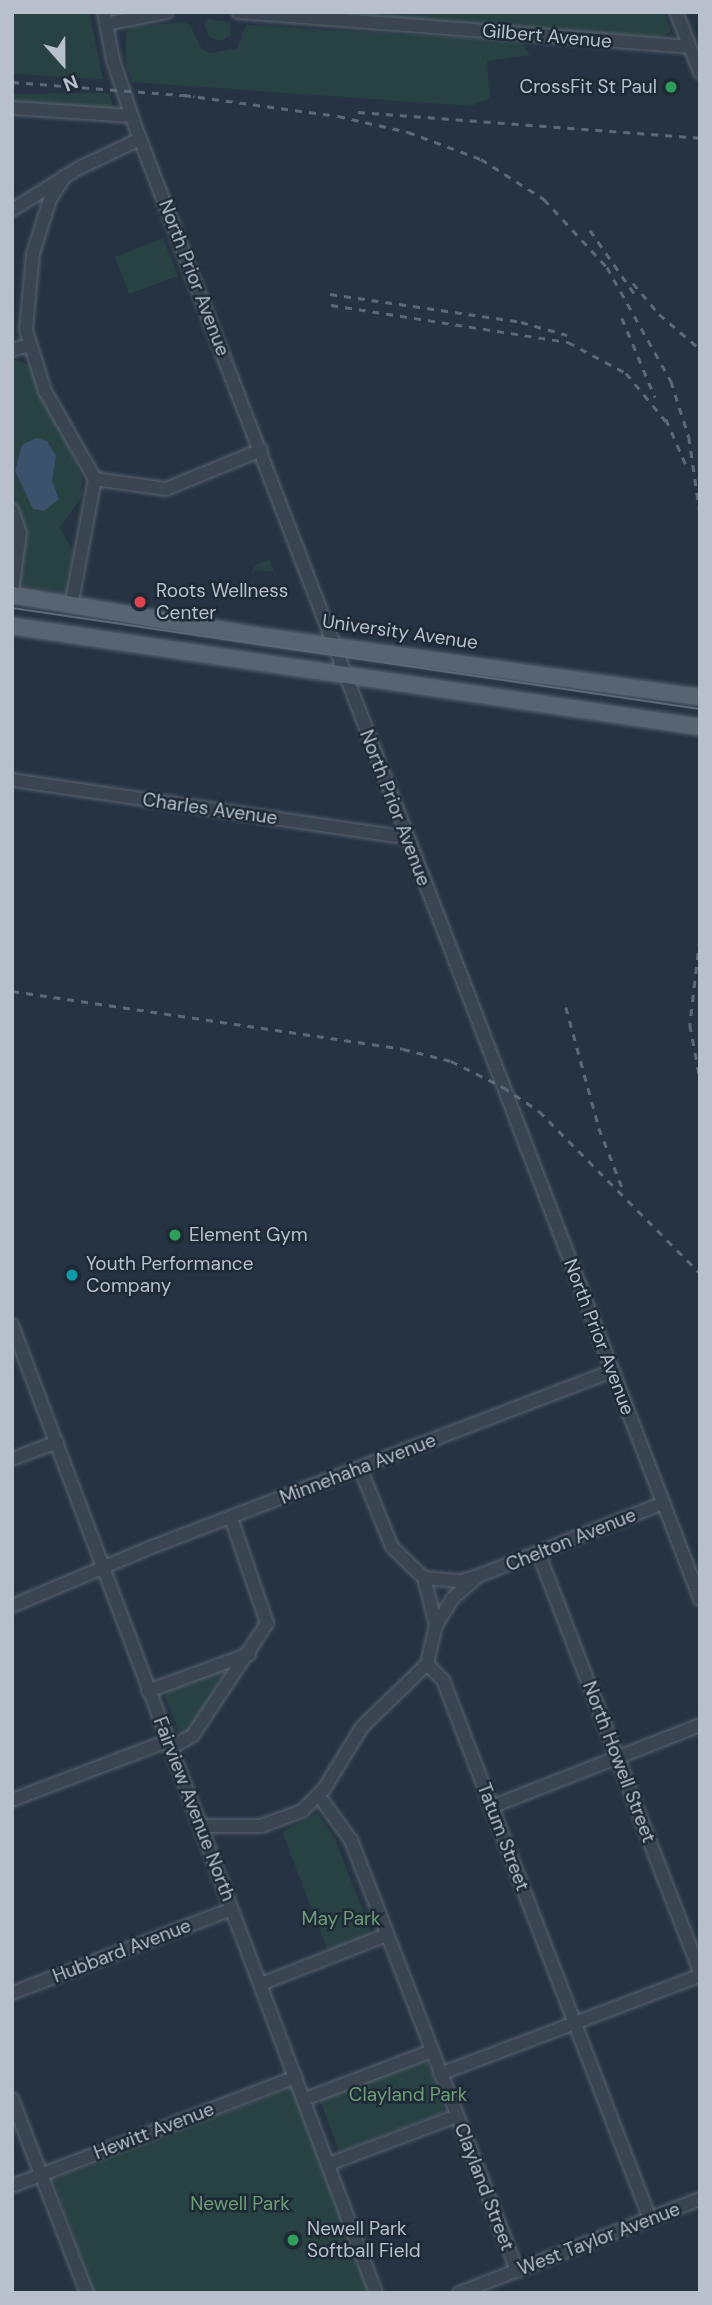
<!DOCTYPE html>
<html>
<head>
<meta charset="utf-8">
<style>
	body { margin:0 }
	#map { position:relative; width:712px; height:2305px; overflow:hidden; background:#263342; font-family:"DM Sans",sans-serif }
	div>[style] { position:absolute }
	[style*='--x'] { left:calc(var(--x)*1px); top:calc(var(--y)*1px); width:calc(var(--w)*1px); rotate:calc(var(--a)*1deg) }
	.green>* { inset:0; background:#284143 }
	.water>* { inset:0; background:#3c516b }
	.roads { filter:drop-shadow(0 0 2px #59636f) drop-shadow(0 0 2px #59636f) }
	.minor>* { height:12px; margin:-6px; padding:0 6px; transform-origin:6px; border-radius:6px; background:#3b4552 }
	.major>* { height:16px; margin:-8px; padding:0 8px; transform-origin:8px; border-radius:8px; background:#596472 }
	.tram>* { height:2px; margin:-1px; padding:0 1px; transform-origin:1px; border-radius:1px; background:#5d6979 }
	.rail>* { height:2.5px; margin-top:-1.25px; transform-origin:0; background:repeating-linear-gradient(90deg,#5d6979 0 7px,transparent 0 14px) }
	.dots>* { width:19px; height:19px; translate:-50% -50%; box-sizing:border-box; border:4px solid #1f2a37; border-radius:50% }
	span { translate:-50% -50%; white-space:nowrap; text-align:center; line-height:1.15; -webkit-text-stroke:5px #1f2a37; paint-order:stroke }
	.street-label { font-size:19px; color:#b8c0cc }
	.poi-label { font-size:19px; color:#b8c0cc }
	.right { translate:-100% -50%; text-align:right }
	.left { translate:0 -50%; text-align:left }
	.park-label { font-size:19px; color:#6f9d78 }
	.frame { position:absolute; inset:0; border:14px solid #b8c0cc; pointer-events:none }
	.north { position:absolute; left:28px; top:28px; width:70px; height:70px; -webkit-text-stroke:5px #1f2a37; paint-order:stroke; rotate:159deg; font-size:19px; font-weight:700; line-height:28px; text-align:center; color:#b8c0cc }
	.north::after { content:''; display:block; margin:auto; width:24px; height:32px; background:#b8c0cc; clip-path:polygon(50% 0,100% 100%,50% 72%,0 100%) }
</style>
</head>
<body>
<div id="map">
	<div class="green">
		<div style="clip-path:polygon(12px 12px,89px 12px,103px 79px,12px 74px)"></div>
		<div style="clip-path:polygon(324px 12px,664px 12px,671px 31px,661px 38px)"></div>
		<div style="clip-path:polygon(208px 19px,230px 22px,230px 36px,220px 41px,209px 37px,204px 23px)"></div>
		<div style="clip-path:polygon(183px 22px,190px 25px,202px 49px,210px 53px,237px 48px,246px 25px,521px 41px,530px 55px,487px 61px,490px 98px,471px 106px,132px 82px,126px 66px,126px 32px,133px 27px)"></div>
		<div style="clip-path:polygon(81px 93px,109px 93px,114px 110px,12px 102px,12px 94px)"></div>
		<div style="clip-path:polygon(163px 238px,178px 276px,129px 294px,115px 257px)"></div>
		<div style="clip-path:polygon(12px 359px,30px 365px,82px 476px,82px 496px,60px 528px,74px 553px,68px 593px,18px 585px,25px 527px,12px 500px)"></div>
		<div style="clip-path:polygon(270px 560px,276px 579px,273px 572px,255px 570px,252px 576px,254px 565px)"></div>
		<div style="clip-path:polygon(228px 1667px,188px 1732px,180px 1736px,163px 1690px)"></div>
		<div style="clip-path:polygon(317px 1813px,334px 1837px,372px 1934px,328px 1951px,282px 1832px)"></div>
		<div style="clip-path:polygon(421px 2060px,428px 2064px,444px 2106px,442px 2113px,339px 2152px,320px 2099px)"></div>
		<div style="clip-path:polygon(293px 2087px,370px 2293px,94px 2293px,53px 2179px)"></div>
	</div>
	<div class="water">
		<div style="clip-path:polygon(36px 438px,47px 441px,56px 456px,52px 481px,59px 499px,44px 511px,33px 509px,15px 471px,22px 445px)"></div>
	</div>
	<div class="roads">
		<div class="minor">
			<div style="--x:104;--y:12;--w:49;--a:79.4"></div>
			<div style="--x:113;--y:60;--w:70;--a:71.6"></div>
			<div style="--x:135;--y:126;--w:1578;--a:69.01"></div>
			<div style="--x:238;--y:12;--w:452;--a:4.4"></div>
			<div style="--x:676;--y:12;--w:65;--a:68.2"></div>
			<div style="--x:106;--y:24;--w:62;--a:-11.1"></div>
			<div style="--x:12;--y:108;--w:120;--a:3.8"></div>
			<div style="--x:65;--y:176;--w:27;--a:123"></div>
			<div style="--x:50;--y:199;--w:58;--a:107.2"></div>
			<div style="--x:33;--y:254;--w:76;--a:95.3"></div>
			<div style="--x:26;--y:330;--w:64;--a:72.7"></div>
			<div style="--x:45;--y:391;--w:101;--a:60.4"></div>
			<div style="--x:12;--y:210;--w:77;--a:-32.2"></div>
			<div style="--x:77;--y:169;--w:70;--a:-25.5"></div>
			<div style="--x:12;--y:350;--w:18;--a:-16"></div>
			<div style="--x:95;--y:479;--w:72;--a:8"></div>
			<div style="--x:166;--y:489;--w:103;--a:-22.3"></div>
			<div style="--x:12;--y:510;--w:24;--a:71"></div>
			<div style="--x:20;--y:533;--w:59;--a:97.9"></div>
			<div style="--x:71;--y:607;--w:130;--a:-79.4"></div>
			<div style="--x:12;--y:780;--w:400;--a:8.3"></div>
			<div style="--x:12;--y:1325;--w:1034;--a:69.39"></div>
			<div style="--x:12;--y:1459;--w:48;--a:-20.7"></div>
			<div style="--x:360;--y:1468;--w:85;--a:67.9"></div>
			<div style="--x:392;--y:1547;--w:45;--a:44.1"></div>
			<div style="--x:424;--y:1578;--w:49;--a:75.7"></div>
			<div style="--x:436;--y:1625;--w:40;--a:103"></div>
			<div style="--x:427;--y:1664;--w:23;--a:45"></div>
			<div style="--x:443;--y:1680;--w:577;--a:68.99"></div>
			<div style="--x:538;--y:1552;--w:449;--a:68.9"></div>
			<div style="--x:424;--y:1578;--w:37;--a:5"></div>
			<div style="--x:461;--y:1581;--w:18;--a:-16"></div>
			<div style="--x:478;--y:1576;--w:199;--a:-21.5"></div>
			<div style="--x:12;--y:1606;--w:149;--a:-22.9"></div>
			<div style="--x:149;--y:1548;--w:497;--a:-20.9"></div>
			<div style="--x:436;--y:1625;--w:32;--a:-58"></div>
			<div style="--x:453;--y:1598;--w:29;--a:-41"></div>
			<div style="--x:148;--y:1691;--w:108;--a:-20.1"></div>
			<div style="--x:170;--y:1748;--w:26;--a:-29"></div>
			<div style="--x:193;--y:1735;--w:134;--a:-56.5"></div>
			<div style="--x:267;--y:1623;--w:111;--a:-108.9"></div>
			<div style="--x:319;--y:1796;--w:54;--a:54"></div>
			<div style="--x:351;--y:1840;--w:462;--a:68.9"></div>
			<div style="--x:12;--y:1800;--w:166;--a:-20.8"></div>
			<div style="--x:491;--y:1807;--w:225;--a:-21.4"></div>
			<div style="--x:201;--y:1826;--w:60;--a:0"></div>
			<div style="--x:261;--y:1826;--w:44;--a:-20.1"></div>
			<div style="--x:302;--y:1811;--w:31;--a:-45"></div>
			<div style="--x:324;--y:1789;--w:73;--a:-58.5"></div>
			<div style="--x:362;--y:1727;--w:91;--a:-44.1"></div>
			<div style="--x:261;--y:1984;--w:135;--a:-21.3"></div>
			<div style="--x:12;--y:1993;--w:235;--a:-20.9"></div>
			<div style="--x:440;--y:2074;--w:278;--a:-20.7"></div>
			<div style="--x:12;--y:2099;--w:208;--a:68.9"></div>
			<div style="--x:305;--y:2099;--w:136;--a:-20.7"></div>
			<div style="--x:329;--y:2164;--w:137;--a:-20.6"></div>
			<div style="--x:12;--y:2186;--w:304;--a:-21"></div>
			<div style="--x:459;--y:2293;--w:259;--a:-21.3"></div>
		</div>
		<div class="major">
			<div style="--x:12;--y:595;--w:257;--a:9.4"></div>
			<div style="--x:266;--y:637;--w:438;--a:7.9"></div>
			<div style="--x:12;--y:626;--w:695;--a:8.35"></div>
		</div>
	</div>
	<div class="tram">
		<div style="--x:12;--y:608;--w:695;--a:8.35"></div>
	</div>
	<div class="rail">
		<div style="--x:12;--y:82;--w:183;--a:4.4"></div>
		<div style="--x:184;--y:95;--w:155;--a:7.8"></div>
		<div style="--x:338;--y:116;--w:72;--a:12.9"></div>
		<div style="--x:408;--y:132;--w:78;--a:20.3"></div>
		<div style="--x:481;--y:159;--w:75;--a:32.4"></div>
		<div style="--x:544;--y:199;--w:93;--a:47.2"></div>
		<div style="--x:607;--y:267;--w:131;--a:60.7"></div>
		<div style="--x:671;--y:381;--w:59;--a:72.2"></div>
		<div style="--x:689;--y:437;--w:77;--a:81.8"></div>
		<div style="--x:358;--y:112;--w:343;--a:4.3"></div>
		<div style="--x:590;--y:230;--w:80;--a:55.1"></div>
		<div style="--x:633;--y:283;--w:40;--a:50"></div>
		<div style="--x:659;--y:314;--w:54;--a:40.5"></div>
		<div style="--x:330;--y:294;--w:193;--a:8.3"></div>
		<div style="--x:521;--y:322;--w:48;--a:15.8"></div>
		<div style="--x:331;--y:305;--w:240;--a:8.9"></div>
		<div style="--x:568;--y:342;--w:66;--a:28.1"></div>
		<div style="--x:626;--y:373;--w:69;--a:50.3"></div>
		<div style="--x:622;--y:318;--w:86;--a:67.3"></div>
		<div style="--x:666;--y:419;--w:52;--a:66.4"></div>
		<div style="--x:700;--y:939;--w:87;--a:96.6"></div>
		<div style="--x:690;--y:1025;--w:54;--a:79.3"></div>
		<div style="--x:12;--y:991;--w:395;--a:8.4"></div>
		<div style="--x:403;--y:1049;--w:49;--a:14"></div>
		<div style="--x:451;--y:1061;--w:58;--a:26.6"></div>
		<div style="--x:503;--y:1087;--w:43;--a:33.7"></div>
		<div style="--x:539;--y:1111;--w:228;--a:45.2"></div>
		<div style="--x:566;--y:1007;--w:125;--a:74.7"></div>
		<div style="--x:599;--y:1128;--w:63;--a:68.7"></div>
	</div>
	<div class="dots">
		<div style="left:671px;top:87px;background:#2e9e5b"></div>
		<div style="left:140px;top:602px;background:#e0444e"></div>
		<div style="left:175px;top:1235px;background:#2e9e5b"></div>
		<div style="left:72px;top:1275px;background:#0f9aa8"></div>
		<div style="left:293px;top:2240px;background:#2e9e5b"></div>
	</div>
	<div class="street-label">
		<span style="left:547px;top:36px;rotate:5deg">Gilbert Avenue</span>
		<span style="left:194px;top:278px;rotate:69deg">North Prior Avenue</span>
		<span style="left:400px;top:632px;rotate:8deg">University Avenue</span>
		<span style="left:395px;top:808px;rotate:69deg">North Prior Avenue</span>
		<span style="left:210px;top:809px;rotate:8deg">Charles Avenue</span>
		<span style="left:599px;top:1337px;rotate:69deg">North Prior Avenue</span>
		<span style="left:358px;top:1469px;rotate:-21deg">Minnehaha Avenue</span>
		<span style="left:571px;top:1540px;rotate:-22deg">Chelton Avenue</span>
		<span style="left:619px;top:1762px;rotate:69deg">North Howell Street</span>
		<span style="left:194px;top:1809px;rotate:69deg">Fairview Avenue North</span>
		<span style="left:503px;top:1837px;rotate:69deg">Tatum Street</span>
		<span style="left:122px;top:1951px;rotate:-21deg">Hubbard Avenue</span>
		<span style="left:154px;top:2131px;rotate:-21deg">Hewitt Avenue</span>
		<span style="left:484px;top:2187px;rotate:69deg">Clayland Street</span>
		<span style="left:599px;top:2239px;rotate:-21deg">West Taylor Avenue</span>
	</div>
	<div class="poi-label">
		<span class="right" style="left:657px;top:87px">CrossFit St Paul</span>
		<span class="left" style="left:156px;top:602px">Roots Wellness<br>Center</span>
		<span class="left" style="left:189px;top:1235px">Element Gym</span>
		<span class="left" style="left:86px;top:1275px">Youth Performance<br>Company</span>
		<span class="left" style="left:307px;top:2240px">Newell Park<br>Softball Field</span>
	</div>
	<div class="park-label">
		<span style="left:341px;top:1919px">May Park</span>
		<span style="left:408px;top:2095px">Clayland Park</span>
		<span style="left:240px;top:2204px">Newell Park</span>
	</div>
	<div class="frame"></div>
	<div class="north">N</div>
</div>
</body>
</html>
